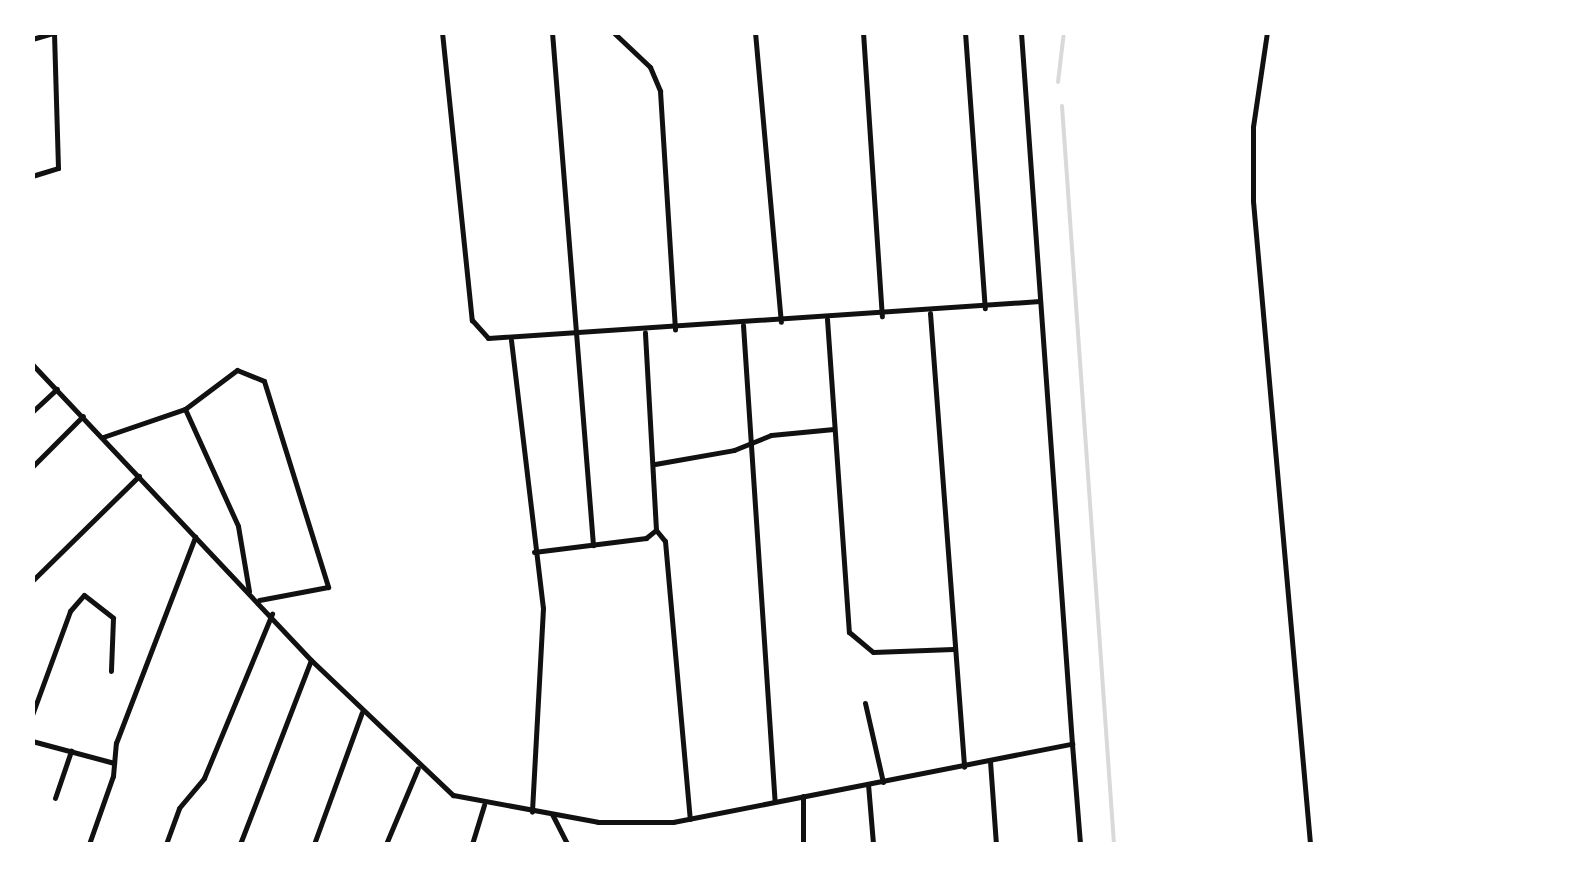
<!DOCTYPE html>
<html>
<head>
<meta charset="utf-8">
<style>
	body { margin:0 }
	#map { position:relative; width:1592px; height:877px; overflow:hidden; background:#fff; font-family:"DM Sans",sans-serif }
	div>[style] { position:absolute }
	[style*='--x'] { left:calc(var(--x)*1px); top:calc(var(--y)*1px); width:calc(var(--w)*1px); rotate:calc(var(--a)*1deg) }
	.stream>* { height:4px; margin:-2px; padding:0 2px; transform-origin:2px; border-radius:2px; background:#d9d9d9 }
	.minor>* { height:5px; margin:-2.5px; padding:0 2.5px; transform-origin:2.5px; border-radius:2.5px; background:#111 }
	.tertiary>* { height:5px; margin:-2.5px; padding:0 2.5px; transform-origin:2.5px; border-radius:2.5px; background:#111 }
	span { translate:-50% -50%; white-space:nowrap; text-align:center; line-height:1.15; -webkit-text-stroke:8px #fff; paint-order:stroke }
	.frame { position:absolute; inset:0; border:35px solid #fff; pointer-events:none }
</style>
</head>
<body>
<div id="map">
	<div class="stream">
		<div style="--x:1058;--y:82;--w:50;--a:-83.2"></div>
		<div style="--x:1062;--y:106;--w:740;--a:85.97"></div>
	</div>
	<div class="minor">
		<div style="--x:442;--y:32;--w:290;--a:84.1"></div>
		<div style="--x:472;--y:320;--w:24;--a:48"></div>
		<div style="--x:488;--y:338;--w:553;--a:-3.83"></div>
		<div style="--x:552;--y:32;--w:515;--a:85.43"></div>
		<div style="--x:613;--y:32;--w:51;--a:43.4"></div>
		<div style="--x:650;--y:67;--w:26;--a:67"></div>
		<div style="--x:660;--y:91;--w:239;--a:86.4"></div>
		<div style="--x:755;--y:32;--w:291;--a:84.9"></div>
		<div style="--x:863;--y:32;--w:285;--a:86.2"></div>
		<div style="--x:965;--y:32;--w:277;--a:85.9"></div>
		<div style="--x:1267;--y:32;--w:96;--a:98.4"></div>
		<div style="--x:1253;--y:127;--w:74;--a:90"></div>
		<div style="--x:1253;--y:201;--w:646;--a:84.93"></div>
		<div style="--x:32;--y:176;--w:27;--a:-17"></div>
		<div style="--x:58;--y:168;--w:135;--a:-91.7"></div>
		<div style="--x:930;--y:313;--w:455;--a:85.7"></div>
		<div style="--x:827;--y:319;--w:314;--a:86"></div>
		<div style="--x:849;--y:632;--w:31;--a:40"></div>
		<div style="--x:873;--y:652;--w:80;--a:-2.1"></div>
		<div style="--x:743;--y:325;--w:477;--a:86.2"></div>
		<div style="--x:511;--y:340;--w:270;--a:83.2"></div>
		<div style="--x:543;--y:608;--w:204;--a:93.1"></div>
		<div style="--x:185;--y:409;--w:128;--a:65.6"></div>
		<div style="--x:238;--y:526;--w:66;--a:80.4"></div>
		<div style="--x:32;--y:412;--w:34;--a:-43"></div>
		<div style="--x:103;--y:437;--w:87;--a:-18.9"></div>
		<div style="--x:185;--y:409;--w:65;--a:-36.9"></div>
		<div style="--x:237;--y:370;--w:29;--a:22"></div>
		<div style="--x:264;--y:381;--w:216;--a:72.7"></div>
		<div style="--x:328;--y:587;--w:70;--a:169.3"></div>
		<div style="--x:655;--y:464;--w:80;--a:-10"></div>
		<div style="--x:734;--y:450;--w:40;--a:-22"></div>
		<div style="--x:771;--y:435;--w:63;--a:-5.4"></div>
		<div style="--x:32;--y:467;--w:72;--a:-45"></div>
		<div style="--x:656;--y:530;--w:14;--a:51"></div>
		<div style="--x:665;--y:541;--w:279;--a:84.9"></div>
		<div style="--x:534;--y:552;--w:113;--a:-7.1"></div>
		<div style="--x:646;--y:538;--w:13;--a:-39"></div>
		<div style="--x:656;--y:530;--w:198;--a:-93.2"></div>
		<div style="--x:32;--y:581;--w:150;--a:-44.5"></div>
		<div style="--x:865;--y:703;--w:81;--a:77.2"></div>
		<div style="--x:32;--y:715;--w:111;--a:-69.9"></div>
		<div style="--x:70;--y:611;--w:21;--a:-49"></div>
		<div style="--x:84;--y:595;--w:37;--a:38"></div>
		<div style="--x:113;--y:618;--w:53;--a:92.2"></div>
		<div style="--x:32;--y:741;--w:85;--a:15"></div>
		<div style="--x:990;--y:761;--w:83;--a:85.9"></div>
		<div style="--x:868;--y:784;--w:60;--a:85.2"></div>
		<div style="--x:55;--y:798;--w:50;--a:-71.2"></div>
		<div style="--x:552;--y:814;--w:34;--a:63"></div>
		<div style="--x:89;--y:844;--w:72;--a:-70.6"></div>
		<div style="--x:113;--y:776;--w:33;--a:-85"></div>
		<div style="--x:116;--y:743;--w:221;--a:-69"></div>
		<div style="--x:166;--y:844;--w:38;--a:-70"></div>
		<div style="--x:179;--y:808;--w:39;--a:-50"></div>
		<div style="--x:204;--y:778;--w:178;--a:-67.5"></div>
		<div style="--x:240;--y:844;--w:197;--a:-68.9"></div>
		<div style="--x:314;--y:844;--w:140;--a:-70"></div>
		<div style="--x:386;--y:844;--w:82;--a:-67.2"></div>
		<div style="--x:472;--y:844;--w:41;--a:-72.9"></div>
		<div style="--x:803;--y:844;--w:48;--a:-90"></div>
	</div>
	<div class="tertiary">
		<div style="--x:32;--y:39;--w:26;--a:-16"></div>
		<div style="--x:32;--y:364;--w:407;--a:46.7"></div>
		<div style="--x:311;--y:660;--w:196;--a:43.6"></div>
		<div style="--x:453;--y:795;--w:147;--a:10.5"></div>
		<div style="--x:598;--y:822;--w:75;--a:0"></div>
		<div style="--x:673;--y:822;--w:407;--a:-11.1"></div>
		<div style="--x:1072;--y:744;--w:714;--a:-94.1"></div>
		<div style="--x:1072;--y:744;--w:100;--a:85.4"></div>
	</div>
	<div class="frame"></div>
</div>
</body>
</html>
